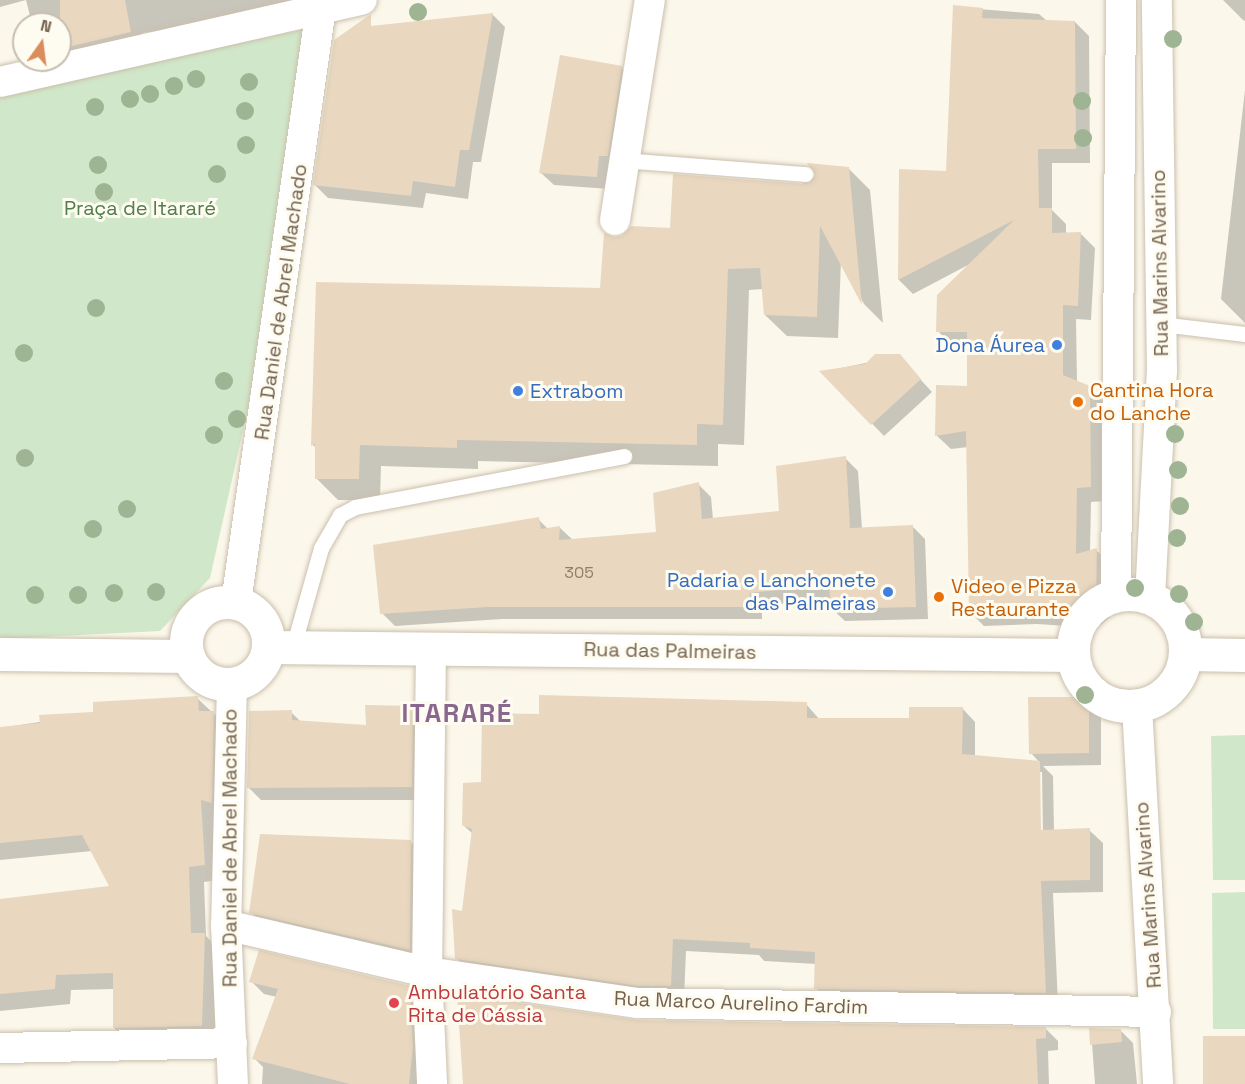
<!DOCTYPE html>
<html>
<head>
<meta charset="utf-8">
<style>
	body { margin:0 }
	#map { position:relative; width:1245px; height:1084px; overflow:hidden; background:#fbf7ea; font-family:"Space Grotesk",sans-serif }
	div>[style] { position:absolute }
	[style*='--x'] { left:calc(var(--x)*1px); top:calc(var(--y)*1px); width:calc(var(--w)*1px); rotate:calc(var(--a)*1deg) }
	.green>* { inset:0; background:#d0e8c9 }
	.shadow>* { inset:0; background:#0003 }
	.building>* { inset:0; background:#e9d7bf }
	.roads { filter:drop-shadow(0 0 2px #cabfad) drop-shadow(0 0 2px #cabfad) }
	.service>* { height:15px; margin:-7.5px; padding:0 7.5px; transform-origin:7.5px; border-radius:7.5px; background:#fff }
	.minor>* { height:30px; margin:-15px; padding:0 15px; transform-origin:15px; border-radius:15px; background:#fff }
	.tertiary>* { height:33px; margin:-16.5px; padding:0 16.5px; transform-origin:16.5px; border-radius:16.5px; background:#fff }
	.tertiary>.ring { margin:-16.5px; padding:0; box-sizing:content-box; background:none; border:33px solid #fff; border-radius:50% }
	.trees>* { width:18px; height:18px; margin:-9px; border-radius:50%; background:#9eb493 }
	.dots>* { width:16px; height:16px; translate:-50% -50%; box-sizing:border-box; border:3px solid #fefbf0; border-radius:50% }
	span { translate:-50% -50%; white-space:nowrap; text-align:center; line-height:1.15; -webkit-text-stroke:6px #fefbf0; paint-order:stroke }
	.number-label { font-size:16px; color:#917f6b }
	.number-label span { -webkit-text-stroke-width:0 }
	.park-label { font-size:20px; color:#527e4b }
	.street-label { font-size:20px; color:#74624f }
	.shop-label { font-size:20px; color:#366cbe }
	.right { translate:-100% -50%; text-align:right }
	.left { translate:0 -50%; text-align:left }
	.food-label { font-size:20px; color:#c56008 }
	.health-label { font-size:20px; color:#be3a42 }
	.district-label { font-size:26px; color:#89678f; font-weight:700; letter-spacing:1.5px }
	.north { position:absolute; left:12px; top:12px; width:60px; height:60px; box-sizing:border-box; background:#fefbf0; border:2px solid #c7beb0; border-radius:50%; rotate:14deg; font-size:16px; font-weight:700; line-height:24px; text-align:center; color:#74624f }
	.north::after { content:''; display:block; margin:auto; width:21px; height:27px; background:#da8c5a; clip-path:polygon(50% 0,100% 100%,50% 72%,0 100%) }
</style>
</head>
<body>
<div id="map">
	<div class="green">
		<div style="clip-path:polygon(306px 29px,266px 328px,210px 578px,160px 631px,0 639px,0 94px)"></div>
		<div style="clip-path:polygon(1245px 735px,1245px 880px,1213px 880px,1211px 736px)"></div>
		<div style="clip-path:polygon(1245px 892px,1245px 1029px,1213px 1029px,1212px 893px)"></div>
	</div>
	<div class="shadow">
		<div style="clip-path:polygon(0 0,26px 0,0 7px)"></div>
		<div style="clip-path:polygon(26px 0,316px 0,317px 10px,142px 33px,145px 46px,60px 60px,60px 24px,32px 24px)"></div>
		<div style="clip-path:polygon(1223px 0,1245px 0,1245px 21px,1243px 20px)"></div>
		<div style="clip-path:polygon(955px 7px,1039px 14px,1047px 21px,1075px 22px,1089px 36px,1090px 163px,1052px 163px,1052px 210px,1066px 224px,1066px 234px,1081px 234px,1095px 248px,1091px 320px,1076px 319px,1077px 382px,1089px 387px,1104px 402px,1105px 501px,1091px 502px,1090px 552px,1096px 550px,1111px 564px,1110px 617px,1097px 628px,1037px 624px,984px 626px,970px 612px,968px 447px,951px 449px,936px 435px,969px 387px,969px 346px,952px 346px,938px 331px,968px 265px,913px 294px,899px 280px,901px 170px,948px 172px)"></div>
		<div style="clip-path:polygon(492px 14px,505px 27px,481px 162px,473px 162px,468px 199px,426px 193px,423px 208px,328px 198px,315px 185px)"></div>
		<div style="clip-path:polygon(621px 67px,634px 80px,609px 189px,554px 185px,541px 173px)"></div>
		<div style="clip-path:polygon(1245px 90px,1245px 323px,1221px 299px)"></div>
		<div style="clip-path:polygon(848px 168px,870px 190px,883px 323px,864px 304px,841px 261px,838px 338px,787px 336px,765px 315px,763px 289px,749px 290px,744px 445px,718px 444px,718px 466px,478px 461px,478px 469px,381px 466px,380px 500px,338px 500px,316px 478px,317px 449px,313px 445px,317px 284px,602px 290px,613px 239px,671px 230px)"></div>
		<div style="clip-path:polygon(899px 356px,932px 392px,884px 436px,822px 372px)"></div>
		<div style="clip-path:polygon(845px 458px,858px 471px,862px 529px,912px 526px,925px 539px,928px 619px,845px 621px,832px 609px,832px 598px,762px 606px,762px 619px,502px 619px,395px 626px,382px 613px,538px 519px,548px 529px,559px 527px,573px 540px,658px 533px,698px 484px,711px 497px,713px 519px,781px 512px)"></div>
		<div style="clip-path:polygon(197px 698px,229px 728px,219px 880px,204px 882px,206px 936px,220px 950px,217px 1041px,130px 1043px,114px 1028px,114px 989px,71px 990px,70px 1004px,0 1011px,0 900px,111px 888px,92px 851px,0 860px,0 728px)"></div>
		<div style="clip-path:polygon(evenodd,1088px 698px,1101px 711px,1101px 765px,1043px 766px,1053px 776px,1054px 831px,1089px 830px,1103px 843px,1103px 892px,1053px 893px,1058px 1005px,829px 1002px,816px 988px,816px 964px,764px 961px,759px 955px,686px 951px,684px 999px,470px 971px,456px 958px,473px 834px,463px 825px,482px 783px,540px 715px,806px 704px,820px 720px,911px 719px,962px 708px,975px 722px,975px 756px,1040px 763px,1031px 753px,1088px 698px,1039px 772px,1042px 772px,1043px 837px,1040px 837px,1039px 772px)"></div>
		<div style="clip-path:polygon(412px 707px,425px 720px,424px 800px,261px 800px,248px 787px,291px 712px,302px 723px,368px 727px)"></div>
		<div style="clip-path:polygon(411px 842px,423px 854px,422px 962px,263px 925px,251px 912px)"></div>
		<div style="clip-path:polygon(251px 981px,410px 987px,423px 1000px,424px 1084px,262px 1084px,263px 1067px,254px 1058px,277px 997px,264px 994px)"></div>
		<div style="clip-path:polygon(636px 1022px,1046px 1029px,1058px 1041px,1058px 1050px,1048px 1051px,1049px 1084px,464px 1084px)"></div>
		<div style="clip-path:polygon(1091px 1030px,1120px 1030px,1133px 1043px,1137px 1084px,1095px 1084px)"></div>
	</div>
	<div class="building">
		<div style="clip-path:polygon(60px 0,125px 0,131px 32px,60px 49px)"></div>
		<div style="clip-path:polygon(953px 5px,983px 8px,982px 18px,1075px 21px,1076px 149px,1038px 149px,1039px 208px,1052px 208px,1052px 233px,1081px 232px,1078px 306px,1063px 305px,1063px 375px,1090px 386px,1091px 487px,1077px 488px,1076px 554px,1097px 548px,1096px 602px,1082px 615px,1022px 610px,969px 613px,966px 431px,935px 436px,936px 385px,967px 386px,967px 332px,936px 332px,937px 295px,1014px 220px,898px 280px,899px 169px,946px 171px)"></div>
		<div style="clip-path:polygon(493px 13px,469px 150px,460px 150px,455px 187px,413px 181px,411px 196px,313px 185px,334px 40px,371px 14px,371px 26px)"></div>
		<div style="clip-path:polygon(560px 55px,622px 66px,608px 156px,599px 156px,597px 177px,539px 173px)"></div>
		<div style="clip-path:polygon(807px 163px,849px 167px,862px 305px,820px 226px,817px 317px,764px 315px,760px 268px,728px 269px,723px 425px,697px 424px,697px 445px,457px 440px,457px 448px,360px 445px,359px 479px,315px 479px,315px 444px,311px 446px,316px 282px,600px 288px,604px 233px,613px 237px,622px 236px,631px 226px,670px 228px,673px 174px,805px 184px,815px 175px)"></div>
		<div style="clip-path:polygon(875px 354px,900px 354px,921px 379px,871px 425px,819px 371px,865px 364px)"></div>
		<div style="clip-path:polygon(846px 456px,850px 528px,913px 525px,916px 607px,831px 609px,829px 585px,750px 593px,749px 607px,488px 607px,380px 614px,373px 545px,539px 517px,541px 529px,560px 526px,559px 540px,656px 532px,653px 493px,699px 482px,702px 519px,779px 511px,776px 466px)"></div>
		<div style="clip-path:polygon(539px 695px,807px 702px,807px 718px,909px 718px,909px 707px,963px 707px,962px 754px,1040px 761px,1041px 830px,1090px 828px,1090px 880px,1041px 881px,1046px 993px,814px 989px,815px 952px,750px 948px,750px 943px,673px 939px,671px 986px,638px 986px,455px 959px,452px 909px,462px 911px,472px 829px,462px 825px,463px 783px,481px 782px,482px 713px,539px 714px)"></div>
		<div style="clip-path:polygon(198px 696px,199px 711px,214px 711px,212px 803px,201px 800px,205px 865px,189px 867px,191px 933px,205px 933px,202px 1026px,113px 1028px,113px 973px,56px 975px,55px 989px,0 994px,0 899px,109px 886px,82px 835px,0 843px,0 727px,40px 723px,39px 715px,93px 712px,93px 702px)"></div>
		<div style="clip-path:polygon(1028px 697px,1089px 697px,1089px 753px,1029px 754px)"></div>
		<div style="clip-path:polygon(365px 705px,413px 706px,412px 787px,247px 788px,249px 711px,292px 710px,292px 720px,366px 725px)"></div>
		<div style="clip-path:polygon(260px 834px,411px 840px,410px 950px,249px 913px)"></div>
		<div style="clip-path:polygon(259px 950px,410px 986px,413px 1047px,409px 1084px,350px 1084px,252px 1059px,278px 989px,249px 982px)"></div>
		<div style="clip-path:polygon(457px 994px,637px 1020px,1046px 1027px,1046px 1038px,1036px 1039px,1038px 1084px,463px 1084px)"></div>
		<div style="clip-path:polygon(1089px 1028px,1121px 1029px,1122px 1042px,1090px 1045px)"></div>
		<div style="clip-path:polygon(1203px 1036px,1245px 1036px,1245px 1084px,1203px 1084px)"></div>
	</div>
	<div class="roads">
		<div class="service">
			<div style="--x:623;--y:160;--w:183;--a:4.4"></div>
			<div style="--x:1161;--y:324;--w:85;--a:6.8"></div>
			<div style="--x:293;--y:647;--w:103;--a:-74.2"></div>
			<div style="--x:321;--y:548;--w:38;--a:-60"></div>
			<div style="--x:340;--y:515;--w:17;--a:-28"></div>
			<div style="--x:355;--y:507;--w:274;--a:-10.7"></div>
		</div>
		<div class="minor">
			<div style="--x:0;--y:82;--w:371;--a:-12.8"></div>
			<div style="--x:615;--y:220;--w:223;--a:-81"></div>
			<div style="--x:1116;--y:595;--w:595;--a:-89.52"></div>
			<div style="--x:1150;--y:598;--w:227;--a:-87"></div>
			<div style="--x:1162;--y:371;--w:371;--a:-90.8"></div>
			<div style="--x:236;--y:603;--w:609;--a:-81.88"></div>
			<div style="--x:431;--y:649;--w:323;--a:90.7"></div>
			<div style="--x:427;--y:972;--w:112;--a:87.4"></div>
			<div style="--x:232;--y:684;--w:241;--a:91.4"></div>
			<div style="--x:226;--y:925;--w:159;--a:87.5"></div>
			<div style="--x:1137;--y:706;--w:379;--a:86.8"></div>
			<div style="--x:226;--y:925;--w:206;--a:13.2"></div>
			<div style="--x:427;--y:972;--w:212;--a:8.4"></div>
			<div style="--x:637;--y:1003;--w:519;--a:0.99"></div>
			<div style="--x:0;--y:1048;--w:232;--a:-1.2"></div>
		</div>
		<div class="tertiary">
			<div class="ring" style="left:1073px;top:594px;width:79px;height:79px"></div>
			<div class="ring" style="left:186px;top:602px;width:49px;height:49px"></div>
			<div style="--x:268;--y:647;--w:805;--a:0.57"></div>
			<div style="--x:0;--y:654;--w:188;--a:0.6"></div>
			<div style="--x:1186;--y:654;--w:59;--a:1"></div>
		</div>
	</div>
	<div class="trees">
		<div style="left:418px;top:12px"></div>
		<div style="left:1173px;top:39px"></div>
		<div style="left:196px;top:79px"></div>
		<div style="left:249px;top:82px"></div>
		<div style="left:174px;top:86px"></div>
		<div style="left:150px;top:94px"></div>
		<div style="left:130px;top:99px"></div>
		<div style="left:1082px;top:101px"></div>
		<div style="left:95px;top:107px"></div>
		<div style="left:245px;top:111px"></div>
		<div style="left:1083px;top:138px"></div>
		<div style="left:246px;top:145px"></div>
		<div style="left:98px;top:165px"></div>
		<div style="left:217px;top:174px"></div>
		<div style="left:104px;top:192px"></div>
		<div style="left:96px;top:308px"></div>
		<div style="left:24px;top:353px"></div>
		<div style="left:224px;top:381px"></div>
		<div style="left:237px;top:419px"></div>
		<div style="left:1175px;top:434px"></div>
		<div style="left:214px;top:435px"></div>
		<div style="left:25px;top:458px"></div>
		<div style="left:1178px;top:470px"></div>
		<div style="left:1180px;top:506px"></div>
		<div style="left:127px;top:509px"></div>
		<div style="left:93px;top:529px"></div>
		<div style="left:1177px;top:538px"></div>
		<div style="left:1135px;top:588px"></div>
		<div style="left:156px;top:592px"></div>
		<div style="left:114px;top:593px"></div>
		<div style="left:1179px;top:594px"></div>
		<div style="left:35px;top:595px"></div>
		<div style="left:78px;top:595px"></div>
		<div style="left:1194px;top:622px"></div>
		<div style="left:1085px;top:695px"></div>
	</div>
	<div class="dots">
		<div style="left:1057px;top:345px;background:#3f7fe0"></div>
		<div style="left:518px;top:391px;background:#3f7fe0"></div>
		<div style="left:1078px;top:402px;background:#e8710a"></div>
		<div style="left:888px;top:592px;background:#3f7fe0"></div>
		<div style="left:939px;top:597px;background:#e8710a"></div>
		<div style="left:394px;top:1003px;background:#e0444e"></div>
	</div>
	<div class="number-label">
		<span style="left:579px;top:573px">305</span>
	</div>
	<div class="park-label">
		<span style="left:140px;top:208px">Praça de Itararé</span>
	</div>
	<div class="street-label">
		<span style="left:1160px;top:263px;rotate:-91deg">Rua Marins Alvarino</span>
		<span style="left:281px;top:302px;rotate:-82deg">Rua Daniel de Abrel Machado</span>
		<span style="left:670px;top:651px;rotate:1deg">Rua das Palmeiras</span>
		<span style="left:230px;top:848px;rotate:-90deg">Rua Daniel de Abrel Machado</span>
		<span style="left:1148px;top:895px;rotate:-94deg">Rua Marins Alvarino</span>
		<span style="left:741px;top:1003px;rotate:2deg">Rua Marco Aurelino Fardim</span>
	</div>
	<div class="shop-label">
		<span class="right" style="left:1045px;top:345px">Dona Áurea</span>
		<span class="left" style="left:530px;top:391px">Extrabom</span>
		<span class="right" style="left:876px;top:592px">Padaria e Lanchonete<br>das Palmeiras</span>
	</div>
	<div class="food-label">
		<span class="left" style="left:1090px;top:402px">Cantina Hora<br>do Lanche</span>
		<span class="left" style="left:951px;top:598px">Video e Pizza<br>Restaurante</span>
	</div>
	<div class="health-label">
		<span class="left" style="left:408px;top:1004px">Ambulatório Santa<br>Rita de Cássia</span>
	</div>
	<div class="district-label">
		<span style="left:457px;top:714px">ITARARÉ</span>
	</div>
	<div class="north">N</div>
</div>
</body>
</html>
